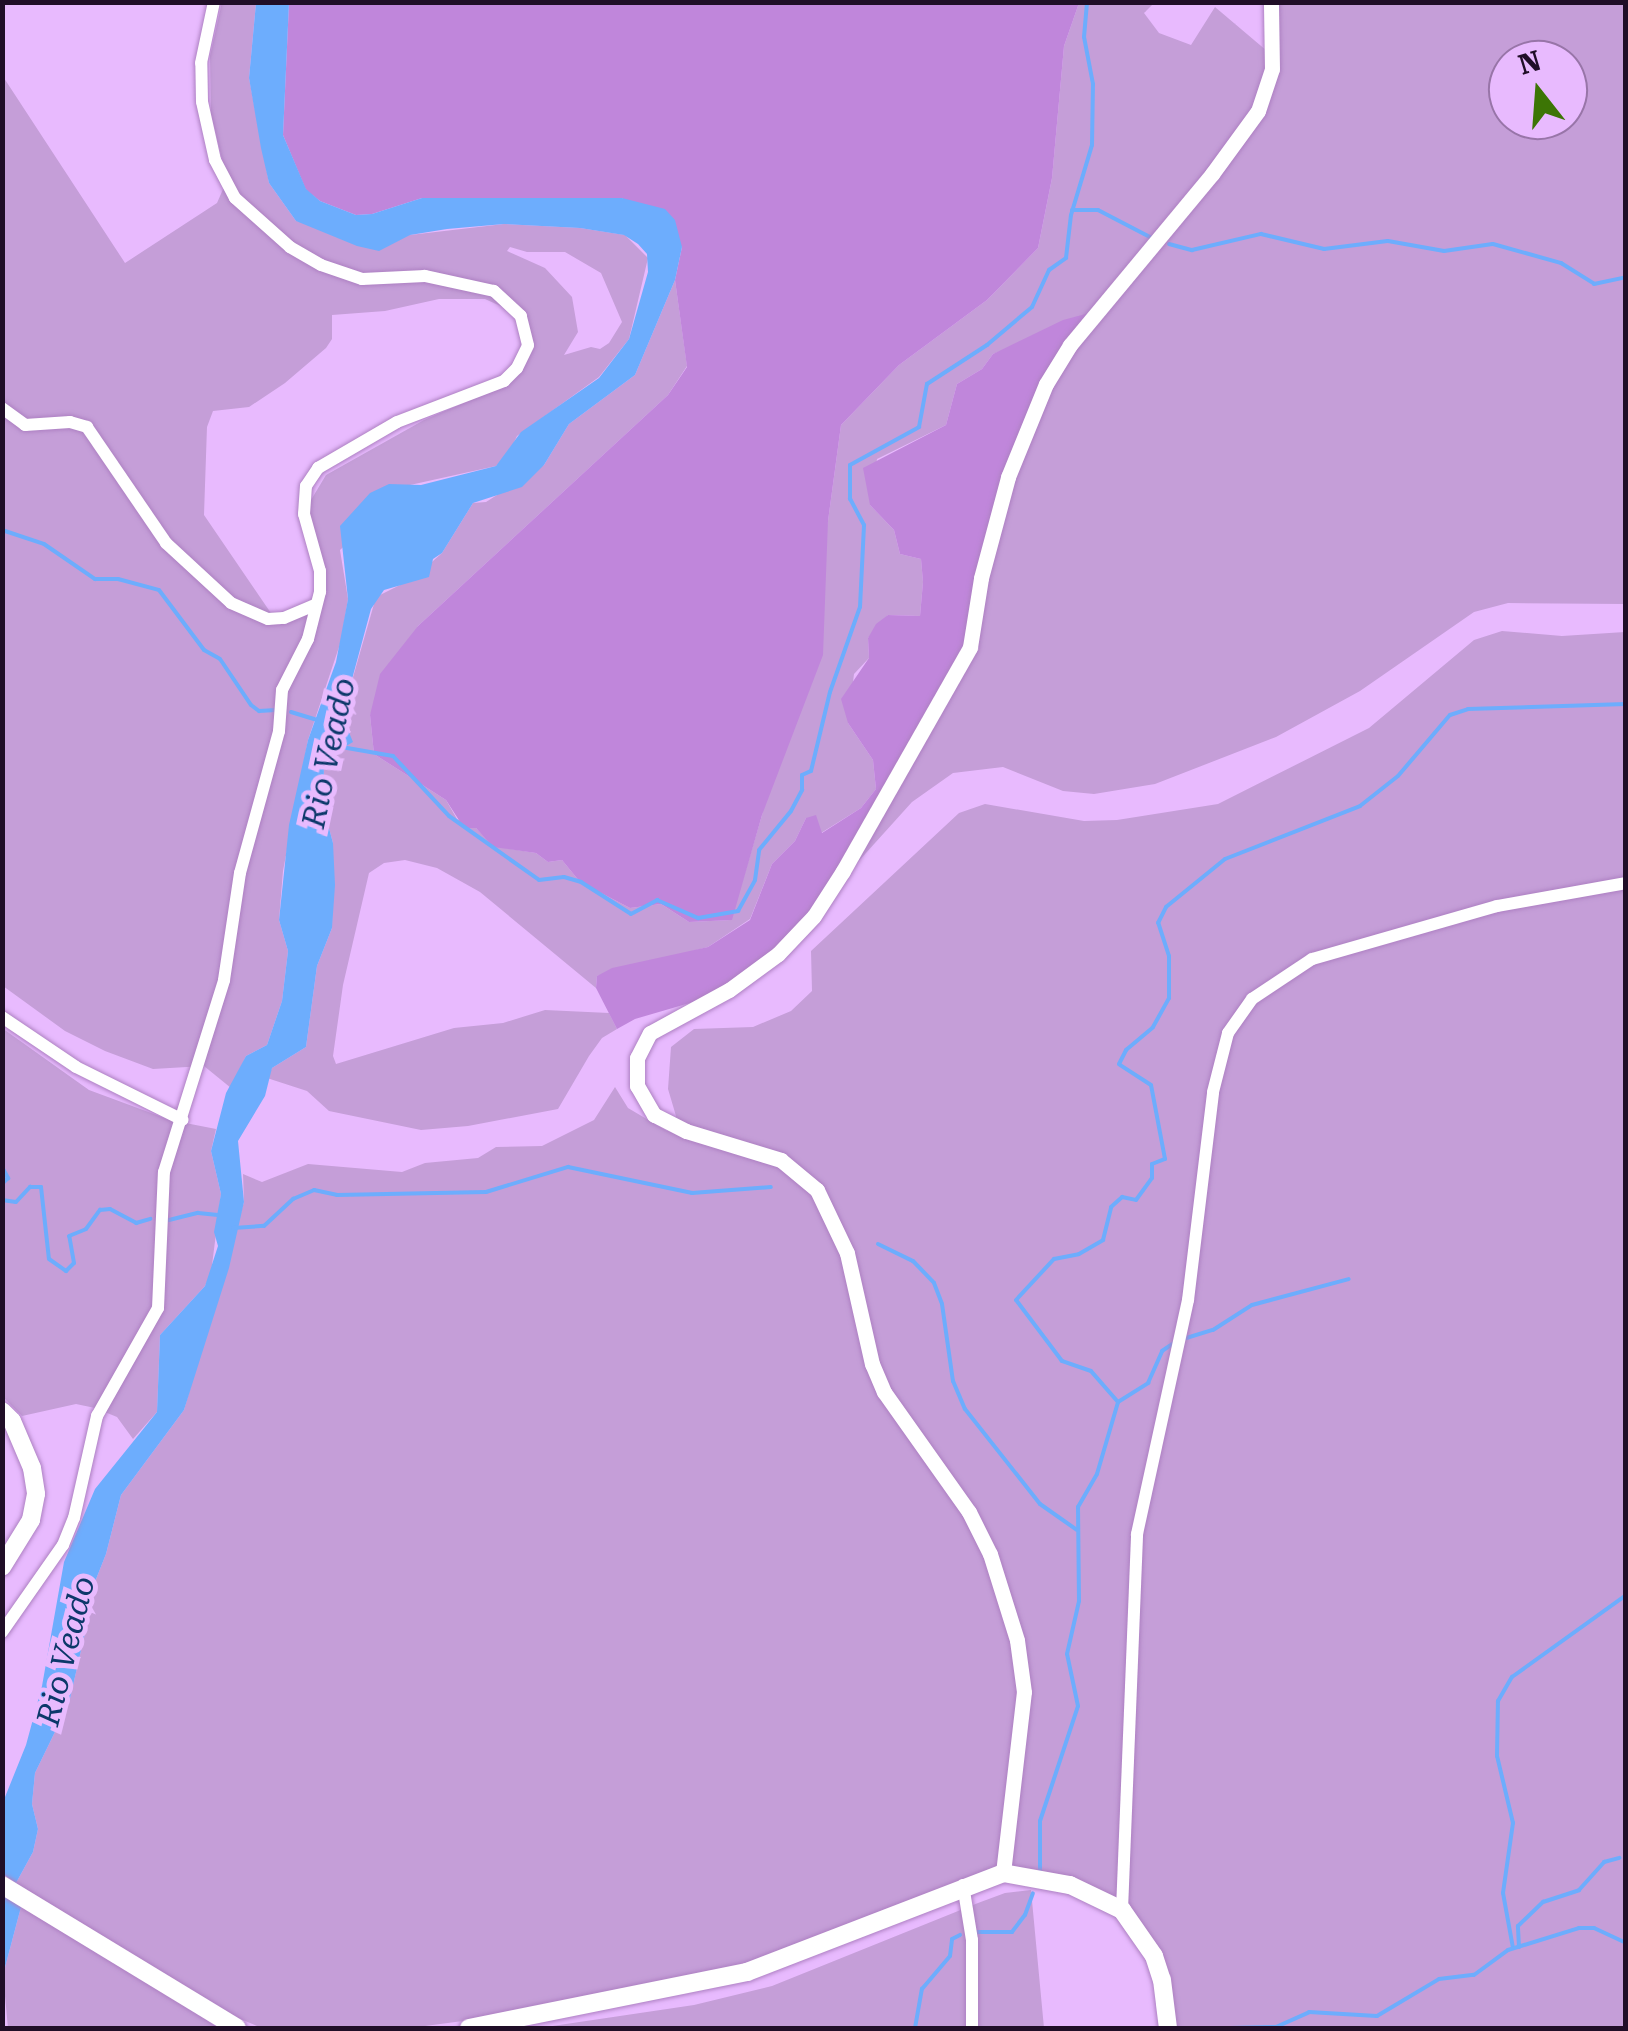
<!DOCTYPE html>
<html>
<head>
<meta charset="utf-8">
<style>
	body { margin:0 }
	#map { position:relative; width:1628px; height:2031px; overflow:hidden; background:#e8bafe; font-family:"Roboto Serif",serif }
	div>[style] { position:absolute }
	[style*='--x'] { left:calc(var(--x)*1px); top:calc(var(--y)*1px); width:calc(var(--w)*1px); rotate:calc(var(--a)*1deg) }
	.green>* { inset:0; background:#c59ed8 }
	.forest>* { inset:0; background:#c086db }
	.water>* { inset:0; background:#6dadfd }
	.stream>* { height:4px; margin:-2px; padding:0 2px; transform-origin:2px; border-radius:2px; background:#6dadfd }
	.roads { filter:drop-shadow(0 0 2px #ad80c2) drop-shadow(0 0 2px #ad80c2) }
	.minor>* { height:12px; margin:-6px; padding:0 6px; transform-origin:6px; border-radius:6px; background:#fff }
	.tertiary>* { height:15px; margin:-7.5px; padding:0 7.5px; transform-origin:7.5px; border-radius:7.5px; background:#fff }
	.secondary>* { height:18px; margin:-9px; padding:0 9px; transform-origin:9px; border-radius:9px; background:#fff }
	span { translate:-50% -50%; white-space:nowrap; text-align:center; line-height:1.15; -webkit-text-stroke:10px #e8bafe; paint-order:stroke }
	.water-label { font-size:32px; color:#0c386a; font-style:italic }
	.frame { position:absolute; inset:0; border:5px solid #200e27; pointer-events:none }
	.north { position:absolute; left:1488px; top:40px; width:100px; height:100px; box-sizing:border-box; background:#e8bafe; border:2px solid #9875a8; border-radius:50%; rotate:343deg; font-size:28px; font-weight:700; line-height:40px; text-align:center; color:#200e27 }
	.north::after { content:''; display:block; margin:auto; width:35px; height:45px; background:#3c7505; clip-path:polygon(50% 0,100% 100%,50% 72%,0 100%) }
</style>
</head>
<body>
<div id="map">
	<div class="green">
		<div style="clip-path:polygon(evenodd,222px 2px,256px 3px,249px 78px,269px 183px,296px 221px,410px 235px,504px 224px,580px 228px,625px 235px,648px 258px,629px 339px,599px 377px,517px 436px,507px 457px,496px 466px,410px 485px,340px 550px,348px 599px,341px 641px,308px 740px,283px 871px,279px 920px,288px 951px,282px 1001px,267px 1045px,246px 1056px,231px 1088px,204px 1066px,153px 1069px,105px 1051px,65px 1031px,3px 986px,2px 75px,125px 263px,217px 203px,227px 180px,211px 114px,210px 56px,222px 2px,510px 247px,527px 252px,565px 252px,601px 273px,622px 322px,609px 343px,600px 349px,591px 347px,564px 355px,578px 332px,572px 297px,545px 268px,507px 251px,510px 247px,222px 2px,439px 299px,485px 299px,514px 312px,525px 355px,494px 390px,424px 420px,326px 475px,308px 505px,320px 594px,290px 621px,279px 625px,204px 515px,207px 427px,213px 411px,249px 407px,285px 383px,326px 348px,332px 339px,332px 315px,385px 311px,439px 299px)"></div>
		<div style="clip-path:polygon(evenodd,1079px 3px,1154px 3px,1144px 13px,1159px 33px,1191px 45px,1215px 7px,1274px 57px,1273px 3px,1625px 3px,1625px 604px,1508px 603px,1474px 612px,1360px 691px,1276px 737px,1155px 784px,1094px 794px,1063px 791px,1003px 767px,953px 773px,912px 802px,847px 874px,898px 770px,1006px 349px,993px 354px,982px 369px,957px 384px,946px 425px,877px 459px,870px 505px,894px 530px,900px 554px,921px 559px,923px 582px,920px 616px,888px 615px,868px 638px,869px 658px,854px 674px,848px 723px,873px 760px,876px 789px,861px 808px,821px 833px,806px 818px,795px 841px,772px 864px,750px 919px,708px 947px,597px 976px,596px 988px,480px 892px,437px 868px,405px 860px,384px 863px,369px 873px,343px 985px,333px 1056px,336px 1064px,454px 1028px,503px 1023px,545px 1010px,609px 1013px,617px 1029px,602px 1038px,589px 1056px,558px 1109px,468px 1126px,421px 1130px,329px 1111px,307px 1091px,267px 1078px,272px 1068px,306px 1047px,317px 966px,332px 928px,333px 843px,323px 806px,324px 765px,329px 748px,351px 732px,345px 723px,345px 705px,376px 597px,414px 578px,442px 553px,473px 503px,486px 502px,544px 465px,569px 424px,635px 375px,675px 280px,687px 366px,668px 395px,418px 626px,370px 715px,374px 754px,446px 800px,457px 819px,476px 828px,493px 846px,536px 853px,548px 862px,562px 860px,580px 882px,630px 908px,661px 904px,689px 922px,731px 920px,762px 815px,828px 521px,841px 425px,899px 365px,987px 300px,1038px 248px,1052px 178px,1064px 46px,1079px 3px,1508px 60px,1568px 60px,1568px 120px,1508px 120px,1508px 60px)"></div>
		<div style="clip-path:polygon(1502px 631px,1562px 636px,1625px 632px,1625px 2028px,1174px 2028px,1169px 1986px,1114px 1900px,1010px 1876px,834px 1945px,516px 2014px,410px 2028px,262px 2028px,231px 2015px,16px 1883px,33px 1852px,38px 1829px,32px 1804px,35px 1773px,69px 1703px,85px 1633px,85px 1607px,106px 1554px,121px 1495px,184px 1410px,244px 1202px,243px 1174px,262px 1182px,308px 1164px,402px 1172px,425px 1163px,478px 1158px,496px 1147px,542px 1146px,594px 1120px,615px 1087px,628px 1108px,667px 1131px,676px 1116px,668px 1089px,671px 1047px,694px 1029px,753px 1027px,791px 1011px,812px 991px,811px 951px,959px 813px,985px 804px,1084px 821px,1117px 820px,1218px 804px,1369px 728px,1474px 640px)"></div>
		<div style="clip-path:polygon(2px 1028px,89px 1090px,170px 1120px,216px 1129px,211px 1151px,221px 1194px,211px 1273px,205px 1286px,160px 1335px,157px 1412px,133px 1439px,117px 1417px,95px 1408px,76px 1404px,22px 1416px,3px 1397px)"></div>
		<div style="clip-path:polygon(1031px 1890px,1044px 2028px,539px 2028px,694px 2005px,772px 1986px,978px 1903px,1005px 1893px)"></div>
		<div style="clip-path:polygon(21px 1907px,180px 2002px,218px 2028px,8px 2028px,3px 1975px)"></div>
	</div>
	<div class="forest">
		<div style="clip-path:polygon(289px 3px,1079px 3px,1064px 46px,1052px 178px,1038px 248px,987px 300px,899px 365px,841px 425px,828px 521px,823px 655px,762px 815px,732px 920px,689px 922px,661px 904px,630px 908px,580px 882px,562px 860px,548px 862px,536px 853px,493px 847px,476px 828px,464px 828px,446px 800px,374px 754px,370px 715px,380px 674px,418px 626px,668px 395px,687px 367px,675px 280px,682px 247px,622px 198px,422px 198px,372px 214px,356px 215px,320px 201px,306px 190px,283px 135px)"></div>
		<div style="clip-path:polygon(1093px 312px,1064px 356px,996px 516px,970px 643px,847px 874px,748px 975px,700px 1000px,635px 1019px,617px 1029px,596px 988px,597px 976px,612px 968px,708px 947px,750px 920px,772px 864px,795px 841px,806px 818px,816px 815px,822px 833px,861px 808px,876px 789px,873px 760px,848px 723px,841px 699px,869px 658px,868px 638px,876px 624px,888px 615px,920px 616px,923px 582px,921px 559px,900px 554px,894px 530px,870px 505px,863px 468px,946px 425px,957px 384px,982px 369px,993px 354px,1063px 320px)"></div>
	</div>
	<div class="water">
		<div style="clip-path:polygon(256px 3px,289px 3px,283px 135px,306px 189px,320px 201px,356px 215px,372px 214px,422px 198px,622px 198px,665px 209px,675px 220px,682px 247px,675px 280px,635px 375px,569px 424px,544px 465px,522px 487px,473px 503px,442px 553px,433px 559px,429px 577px,384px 590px,371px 609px,345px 705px,345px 723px,353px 742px,341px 749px,330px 748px,324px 766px,323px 806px,333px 843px,335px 885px,332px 928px,317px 966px,306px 1047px,272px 1068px,265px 1096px,238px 1141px,244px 1202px,229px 1268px,184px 1410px,121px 1495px,106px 1554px,85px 1607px,85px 1633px,69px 1703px,35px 1773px,32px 1804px,38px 1829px,33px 1852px,16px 1883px,3px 1874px,3px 1802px,26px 1745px,42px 1686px,64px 1562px,95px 1489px,157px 1412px,160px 1335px,205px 1286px,218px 1246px,214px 1232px,221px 1194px,211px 1151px,226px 1093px,246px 1056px,267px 1045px,282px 1001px,288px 951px,279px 920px,289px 825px,308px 740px,336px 662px,348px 599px,340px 526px,370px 493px,389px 484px,421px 485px,496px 466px,521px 432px,599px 378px,629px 339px,648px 272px,647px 254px,638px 244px,624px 235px,580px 228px,504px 224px,447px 229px,410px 235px,379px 251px,357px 246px,296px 221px,269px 183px,261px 148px,249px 78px)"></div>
		<div style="clip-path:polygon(3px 1895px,21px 1907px,3px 1975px)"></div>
	</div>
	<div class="stream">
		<div style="--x:1072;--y:210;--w:26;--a:0"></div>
		<div style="--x:1098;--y:210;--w:59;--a:27.4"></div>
		<div style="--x:1169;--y:244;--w:24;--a:15"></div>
		<div style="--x:1192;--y:250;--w:71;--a:-13.1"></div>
		<div style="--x:1261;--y:234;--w:65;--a:13.4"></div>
		<div style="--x:1324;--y:249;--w:64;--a:-7.1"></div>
		<div style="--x:1388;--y:241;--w:57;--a:10.1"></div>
		<div style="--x:1444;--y:251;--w:49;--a:-8.1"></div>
		<div style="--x:1493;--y:244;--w:71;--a:15.6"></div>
		<div style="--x:1561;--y:263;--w:39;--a:32"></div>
		<div style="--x:1594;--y:284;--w:33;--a:-12"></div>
		<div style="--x:2;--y:530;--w:44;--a:18.4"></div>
		<div style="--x:44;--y:544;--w:62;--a:34.5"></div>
		<div style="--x:95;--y:579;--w:23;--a:0"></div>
		<div style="--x:118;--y:579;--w:42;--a:15"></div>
		<div style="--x:159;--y:590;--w:75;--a:53.1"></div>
		<div style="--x:204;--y:650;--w:18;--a:29"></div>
		<div style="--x:220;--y:659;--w:55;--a:56"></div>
		<div style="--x:251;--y:705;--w:10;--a:37"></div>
		<div style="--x:259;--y:711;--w:17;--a:-3"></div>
		<div style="--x:291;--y:712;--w:30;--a:17"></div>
		<div style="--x:330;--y:745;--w:64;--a:9.9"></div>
		<div style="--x:393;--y:756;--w:82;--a:47"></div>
		<div style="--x:449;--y:816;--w:110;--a:35.4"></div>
		<div style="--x:539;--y:880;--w:25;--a:-7"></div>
		<div style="--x:564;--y:877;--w:18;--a:16"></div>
		<div style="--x:581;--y:882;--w:59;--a:32.6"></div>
		<div style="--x:631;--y:914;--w:30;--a:-28"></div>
		<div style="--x:657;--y:900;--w:45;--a:23.7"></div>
		<div style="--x:698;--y:918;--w:41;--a:-9.9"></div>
		<div style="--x:738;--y:911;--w:35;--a:-61"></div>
		<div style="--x:755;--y:880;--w:30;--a:-82"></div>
		<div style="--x:759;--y:850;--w:50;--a:-50.6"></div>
		<div style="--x:791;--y:811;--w:24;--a:-62"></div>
		<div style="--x:802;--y:790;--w:15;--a:-90"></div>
		<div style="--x:802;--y:775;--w:10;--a:-24"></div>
		<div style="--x:811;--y:771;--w:81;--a:-76.5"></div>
		<div style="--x:830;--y:692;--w:90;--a:-70.6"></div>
		<div style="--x:860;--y:607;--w:82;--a:-87.2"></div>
		<div style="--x:864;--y:525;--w:30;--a:-118"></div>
		<div style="--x:850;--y:499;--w:34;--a:-90"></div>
		<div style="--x:850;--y:465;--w:79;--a:-28.8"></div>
		<div style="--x:919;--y:427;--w:44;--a:-79.5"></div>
		<div style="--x:927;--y:384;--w:72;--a:-33"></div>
		<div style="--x:987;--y:345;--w:59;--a:-40.2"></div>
		<div style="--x:1032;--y:307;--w:41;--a:-65.3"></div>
		<div style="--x:1049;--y:270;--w:21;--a:-35"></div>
		<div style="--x:1066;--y:258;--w:43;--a:-83.4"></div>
		<div style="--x:1071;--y:215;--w:73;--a:-73.3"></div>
		<div style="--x:1092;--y:145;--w:61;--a:-89.1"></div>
		<div style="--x:1093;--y:84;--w:48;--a:-100.8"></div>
		<div style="--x:1084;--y:37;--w:35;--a:-85"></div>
		<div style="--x:2;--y:1167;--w:13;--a:61"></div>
		<div style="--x:8;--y:1178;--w:8;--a:135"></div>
		<div style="--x:2;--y:1200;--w:14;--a:8"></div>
		<div style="--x:16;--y:1202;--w:21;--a:-47"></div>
		<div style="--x:30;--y:1187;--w:11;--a:0"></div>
		<div style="--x:41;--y:1187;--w:72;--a:83.7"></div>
		<div style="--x:49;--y:1259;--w:21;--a:35"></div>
		<div style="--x:66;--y:1271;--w:11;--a:-45"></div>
		<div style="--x:74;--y:1263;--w:27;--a:-100"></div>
		<div style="--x:69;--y:1236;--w:18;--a:-22"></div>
		<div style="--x:86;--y:1229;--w:24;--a:-54"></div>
		<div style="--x:100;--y:1210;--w:10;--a:-6"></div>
		<div style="--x:110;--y:1209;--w:30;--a:28"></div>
		<div style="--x:136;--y:1223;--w:15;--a:-16"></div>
		<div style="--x:169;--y:1220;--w:30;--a:-14"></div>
		<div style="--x:198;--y:1213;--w:20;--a:6"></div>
		<div style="--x:233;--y:1228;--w:31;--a:-4"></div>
		<div style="--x:264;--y:1226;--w:40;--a:-43"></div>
		<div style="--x:293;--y:1199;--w:23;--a:-23"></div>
		<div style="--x:314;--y:1190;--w:24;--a:12"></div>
		<div style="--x:337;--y:1195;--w:149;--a:-1.2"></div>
		<div style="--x:486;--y:1192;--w:86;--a:-17"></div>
		<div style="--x:568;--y:1167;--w:127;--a:11.8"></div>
		<div style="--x:692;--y:1193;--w:79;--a:-4.3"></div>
		<div style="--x:878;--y:1244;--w:39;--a:26"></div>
		<div style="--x:913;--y:1261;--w:30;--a:46"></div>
		<div style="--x:934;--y:1283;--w:22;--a:69"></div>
		<div style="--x:942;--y:1304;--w:78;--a:81.9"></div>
		<div style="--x:953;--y:1381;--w:30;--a:67"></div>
		<div style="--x:965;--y:1409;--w:121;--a:51.7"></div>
		<div style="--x:1040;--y:1504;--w:45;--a:35.1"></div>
		<div style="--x:1183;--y:1339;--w:31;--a:-17"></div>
		<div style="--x:1213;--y:1330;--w:46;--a:-32.7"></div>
		<div style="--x:1252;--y:1305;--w:100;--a:-15"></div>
		<div style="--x:1118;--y:1402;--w:41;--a:-131.1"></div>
		<div style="--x:1091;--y:1371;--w:31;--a:-161"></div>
		<div style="--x:1062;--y:1361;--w:76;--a:-127"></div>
		<div style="--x:1016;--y:1300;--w:56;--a:-47.2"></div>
		<div style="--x:1054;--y:1259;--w:25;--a:-11"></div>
		<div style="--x:1079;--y:1254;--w:28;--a:-30"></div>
		<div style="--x:1103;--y:1240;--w:34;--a:-76"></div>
		<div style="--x:1111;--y:1207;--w:15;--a:-42"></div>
		<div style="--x:1122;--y:1197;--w:14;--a:12"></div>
		<div style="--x:1136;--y:1200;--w:27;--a:-54"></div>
		<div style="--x:1152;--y:1178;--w:14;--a:-90"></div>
		<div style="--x:1152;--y:1164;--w:14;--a:-21"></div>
		<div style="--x:1165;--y:1159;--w:75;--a:-100.7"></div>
		<div style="--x:1151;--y:1085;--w:38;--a:-147"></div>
		<div style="--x:1119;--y:1064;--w:16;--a:-63"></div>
		<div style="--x:1126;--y:1050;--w:35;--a:-40"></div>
		<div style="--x:1153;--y:1027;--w:33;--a:-61"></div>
		<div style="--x:1169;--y:998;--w:42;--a:-90"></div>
		<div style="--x:1169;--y:956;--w:35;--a:-108"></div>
		<div style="--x:1158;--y:923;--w:18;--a:-63"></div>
		<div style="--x:1166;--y:907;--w:76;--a:-39.1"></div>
		<div style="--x:1225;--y:859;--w:145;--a:-21.4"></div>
		<div style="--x:1360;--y:806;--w:48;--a:-38.3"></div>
		<div style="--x:1398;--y:776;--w:80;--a:-49.6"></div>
		<div style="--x:1450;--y:715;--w:19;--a:-18"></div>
		<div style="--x:1468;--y:709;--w:158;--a:-1.8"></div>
		<div style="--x:1118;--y:1402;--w:36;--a:-32"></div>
		<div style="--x:1148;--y:1383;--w:35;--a:-66"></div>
		<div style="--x:1162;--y:1351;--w:14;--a:-34"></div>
		<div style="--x:1040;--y:1873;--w:52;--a:-90"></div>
		<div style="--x:1040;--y:1821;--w:121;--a:-71.7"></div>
		<div style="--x:1078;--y:1706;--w:53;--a:-101.9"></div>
		<div style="--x:1067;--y:1654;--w:54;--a:-77.2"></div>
		<div style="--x:1079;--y:1601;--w:94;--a:-90.6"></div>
		<div style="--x:1078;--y:1507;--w:38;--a:-60"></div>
		<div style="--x:1097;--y:1474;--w:75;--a:-73.7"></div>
		<div style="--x:977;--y:1932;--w:35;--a:0"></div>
		<div style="--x:1012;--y:1932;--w:21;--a:-53"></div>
		<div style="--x:1025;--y:1915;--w:23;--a:-70"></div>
		<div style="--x:1519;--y:1947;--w:21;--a:-93"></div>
		<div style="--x:1518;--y:1926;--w:35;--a:-44"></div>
		<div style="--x:1543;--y:1902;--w:38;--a:-18"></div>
		<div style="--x:1579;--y:1890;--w:38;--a:-48"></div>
		<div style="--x:1604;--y:1862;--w:16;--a:-15"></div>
		<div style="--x:1513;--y:1948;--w:56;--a:-100.3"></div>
		<div style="--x:1503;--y:1893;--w:71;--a:-81.9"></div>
		<div style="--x:1513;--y:1823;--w:69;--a:-103.4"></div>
		<div style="--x:1497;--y:1756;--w:55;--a:-89"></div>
		<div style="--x:1498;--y:1701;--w:28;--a:-60"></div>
		<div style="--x:1512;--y:1677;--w:140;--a:-35.7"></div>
		<div style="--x:915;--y:2028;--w:40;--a:-80"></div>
		<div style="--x:922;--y:1989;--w:43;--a:-49.7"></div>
		<div style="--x:950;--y:1956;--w:17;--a:-83"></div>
		<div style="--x:952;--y:1939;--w:9;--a:-27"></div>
		<div style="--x:1231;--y:2028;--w:45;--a:-1.3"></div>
		<div style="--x:1276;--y:2027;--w:36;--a:-24"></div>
		<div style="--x:1309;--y:2012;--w:68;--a:3.4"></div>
		<div style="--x:1377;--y:2016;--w:72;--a:-30.8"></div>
		<div style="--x:1439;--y:1979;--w:35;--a:-7"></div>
		<div style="--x:1474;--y:1975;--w:42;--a:-36.3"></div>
		<div style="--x:1508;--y:1950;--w:74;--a:-17.2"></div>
		<div style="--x:1579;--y:1928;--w:15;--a:0"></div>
		<div style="--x:1594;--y:1928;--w:35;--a:25"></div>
	</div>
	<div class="roads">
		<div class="minor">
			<div style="--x:2;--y:408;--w:29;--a:36"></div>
			<div style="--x:25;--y:425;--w:45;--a:-3.8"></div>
			<div style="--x:70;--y:422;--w:18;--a:16"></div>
			<div style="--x:87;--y:427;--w:140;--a:55.7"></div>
			<div style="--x:166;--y:543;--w:88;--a:42.7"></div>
			<div style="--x:231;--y:603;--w:40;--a:23.4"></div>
			<div style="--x:268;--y:619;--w:16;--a:-4"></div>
			<div style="--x:284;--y:618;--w:34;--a:-23"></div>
			<div style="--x:2;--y:1017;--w:89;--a:34"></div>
			<div style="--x:76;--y:1067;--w:119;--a:26.4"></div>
			<div style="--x:2;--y:1632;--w:106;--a:-55"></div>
			<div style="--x:63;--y:1545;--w:29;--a:-68"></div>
			<div style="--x:74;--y:1518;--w:105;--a:-77.3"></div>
			<div style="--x:97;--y:1416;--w:124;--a:-60.5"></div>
			<div style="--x:158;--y:1308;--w:136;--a:-87.5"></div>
			<div style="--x:164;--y:1172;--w:201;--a:-72.6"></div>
			<div style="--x:224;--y:980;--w:108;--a:-81.5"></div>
			<div style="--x:240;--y:873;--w:147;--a:-74.6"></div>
			<div style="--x:279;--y:731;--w:41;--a:-85.8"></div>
			<div style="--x:282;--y:690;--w:57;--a:-63"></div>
			<div style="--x:308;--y:639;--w:49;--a:-75.7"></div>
			<div style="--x:320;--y:592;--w:21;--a:-90"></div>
			<div style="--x:320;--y:571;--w:59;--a:-105.7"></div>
			<div style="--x:304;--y:514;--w:28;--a:-86"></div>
			<div style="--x:306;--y:486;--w:22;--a:-56"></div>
			<div style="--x:318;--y:468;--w:91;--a:-30.2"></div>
			<div style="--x:397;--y:422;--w:115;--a:-21"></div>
			<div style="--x:504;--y:381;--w:18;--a:-45"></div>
			<div style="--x:517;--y:368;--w:25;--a:-64"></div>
			<div style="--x:528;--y:345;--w:30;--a:-104"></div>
			<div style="--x:521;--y:316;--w:37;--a:-137"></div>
			<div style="--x:494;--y:291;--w:71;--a:-167.7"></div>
			<div style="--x:425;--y:276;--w:63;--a:177.3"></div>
			<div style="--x:362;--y:279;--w:43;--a:-161.1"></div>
			<div style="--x:321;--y:265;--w:36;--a:-150"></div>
			<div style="--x:290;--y:247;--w:74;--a:-138.3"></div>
			<div style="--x:235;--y:198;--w:43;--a:-117.8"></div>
			<div style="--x:215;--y:160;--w:59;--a:-102.6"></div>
			<div style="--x:202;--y:102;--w:39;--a:-91"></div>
			<div style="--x:201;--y:63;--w:62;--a:-78"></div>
			<div style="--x:963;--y:1885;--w:56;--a:80.7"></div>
			<div style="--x:972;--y:1940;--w:88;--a:90"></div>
			<div style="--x:1122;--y:1910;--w:376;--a:-87.7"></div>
			<div style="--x:1137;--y:1534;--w:239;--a:-77.7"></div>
			<div style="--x:1188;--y:1300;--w:209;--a:-83.1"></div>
			<div style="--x:1213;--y:1092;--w:61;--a:-75.7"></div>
			<div style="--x:1228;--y:1033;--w:42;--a:-54.8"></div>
			<div style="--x:1252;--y:999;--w:72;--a:-33.7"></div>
			<div style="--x:1312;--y:959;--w:192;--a:-16"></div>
			<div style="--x:1497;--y:906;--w:131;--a:-10.1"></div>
		</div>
		<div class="tertiary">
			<div style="--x:1003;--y:1873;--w:182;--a:-83.4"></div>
			<div style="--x:1024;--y:1692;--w:52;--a:-97.7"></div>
			<div style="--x:1017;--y:1640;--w:90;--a:-107.4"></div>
			<div style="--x:990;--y:1554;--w:47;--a:-116.6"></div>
			<div style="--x:969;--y:1512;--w:147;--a:-125.3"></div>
			<div style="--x:884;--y:1392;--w:30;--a:-113"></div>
			<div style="--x:872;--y:1364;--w:114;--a:-102.7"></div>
			<div style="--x:847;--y:1253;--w:70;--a:-115.5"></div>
			<div style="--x:817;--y:1190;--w:47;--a:-140.2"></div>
			<div style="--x:781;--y:1160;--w:99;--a:-163"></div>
			<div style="--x:686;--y:1131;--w:36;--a:-153"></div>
			<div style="--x:654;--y:1115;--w:34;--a:-120"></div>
			<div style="--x:637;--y:1086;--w:28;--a:-90"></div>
			<div style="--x:637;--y:1058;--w:28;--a:-63"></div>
			<div style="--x:650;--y:1033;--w:90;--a:-28.6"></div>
			<div style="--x:729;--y:990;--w:61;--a:-36.3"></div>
			<div style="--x:778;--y:954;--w:52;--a:-46.5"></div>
			<div style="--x:814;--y:916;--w:54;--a:-57.2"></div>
			<div style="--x:843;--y:871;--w:257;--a:-60.4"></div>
			<div style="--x:970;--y:647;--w:70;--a:-80.9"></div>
			<div style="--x:981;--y:578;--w:105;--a:-75"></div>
			<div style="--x:1008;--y:477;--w:100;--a:-67.8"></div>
			<div style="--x:1046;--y:384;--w:46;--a:-58.4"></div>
			<div style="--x:1070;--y:345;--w:222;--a:-50.3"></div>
			<div style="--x:1212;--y:174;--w:78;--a:-53.9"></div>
			<div style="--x:1258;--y:111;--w:44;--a:-71.6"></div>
			<div style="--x:1272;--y:69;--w:67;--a:-90.9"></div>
		</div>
		<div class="secondary">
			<div style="--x:2;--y:1411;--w:14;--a:45"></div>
			<div style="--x:12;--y:1421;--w:51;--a:66.9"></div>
			<div style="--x:32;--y:1468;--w:26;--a:81"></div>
			<div style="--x:36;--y:1494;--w:26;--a:101"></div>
			<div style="--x:31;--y:1520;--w:55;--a:121.7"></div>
			<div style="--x:2;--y:1885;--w:275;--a:31.3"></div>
			<div style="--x:469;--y:2028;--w:284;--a:-11.4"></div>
			<div style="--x:747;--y:1972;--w:274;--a:-21.1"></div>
			<div style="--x:1003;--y:1873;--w:68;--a:10.2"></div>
			<div style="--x:1070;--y:1885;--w:58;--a:25.7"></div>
			<div style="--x:1122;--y:1910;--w:56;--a:55.2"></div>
			<div style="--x:1154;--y:1956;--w:25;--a:72"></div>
			<div style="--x:1162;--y:1980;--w:48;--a:82.9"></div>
		</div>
	</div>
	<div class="water-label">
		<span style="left:329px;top:753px;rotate:-78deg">Rio Veado</span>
		<span style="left:66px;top:1651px;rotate:-76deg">Rio Veado</span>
	</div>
	<div class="frame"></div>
	<div class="north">N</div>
</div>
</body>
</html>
